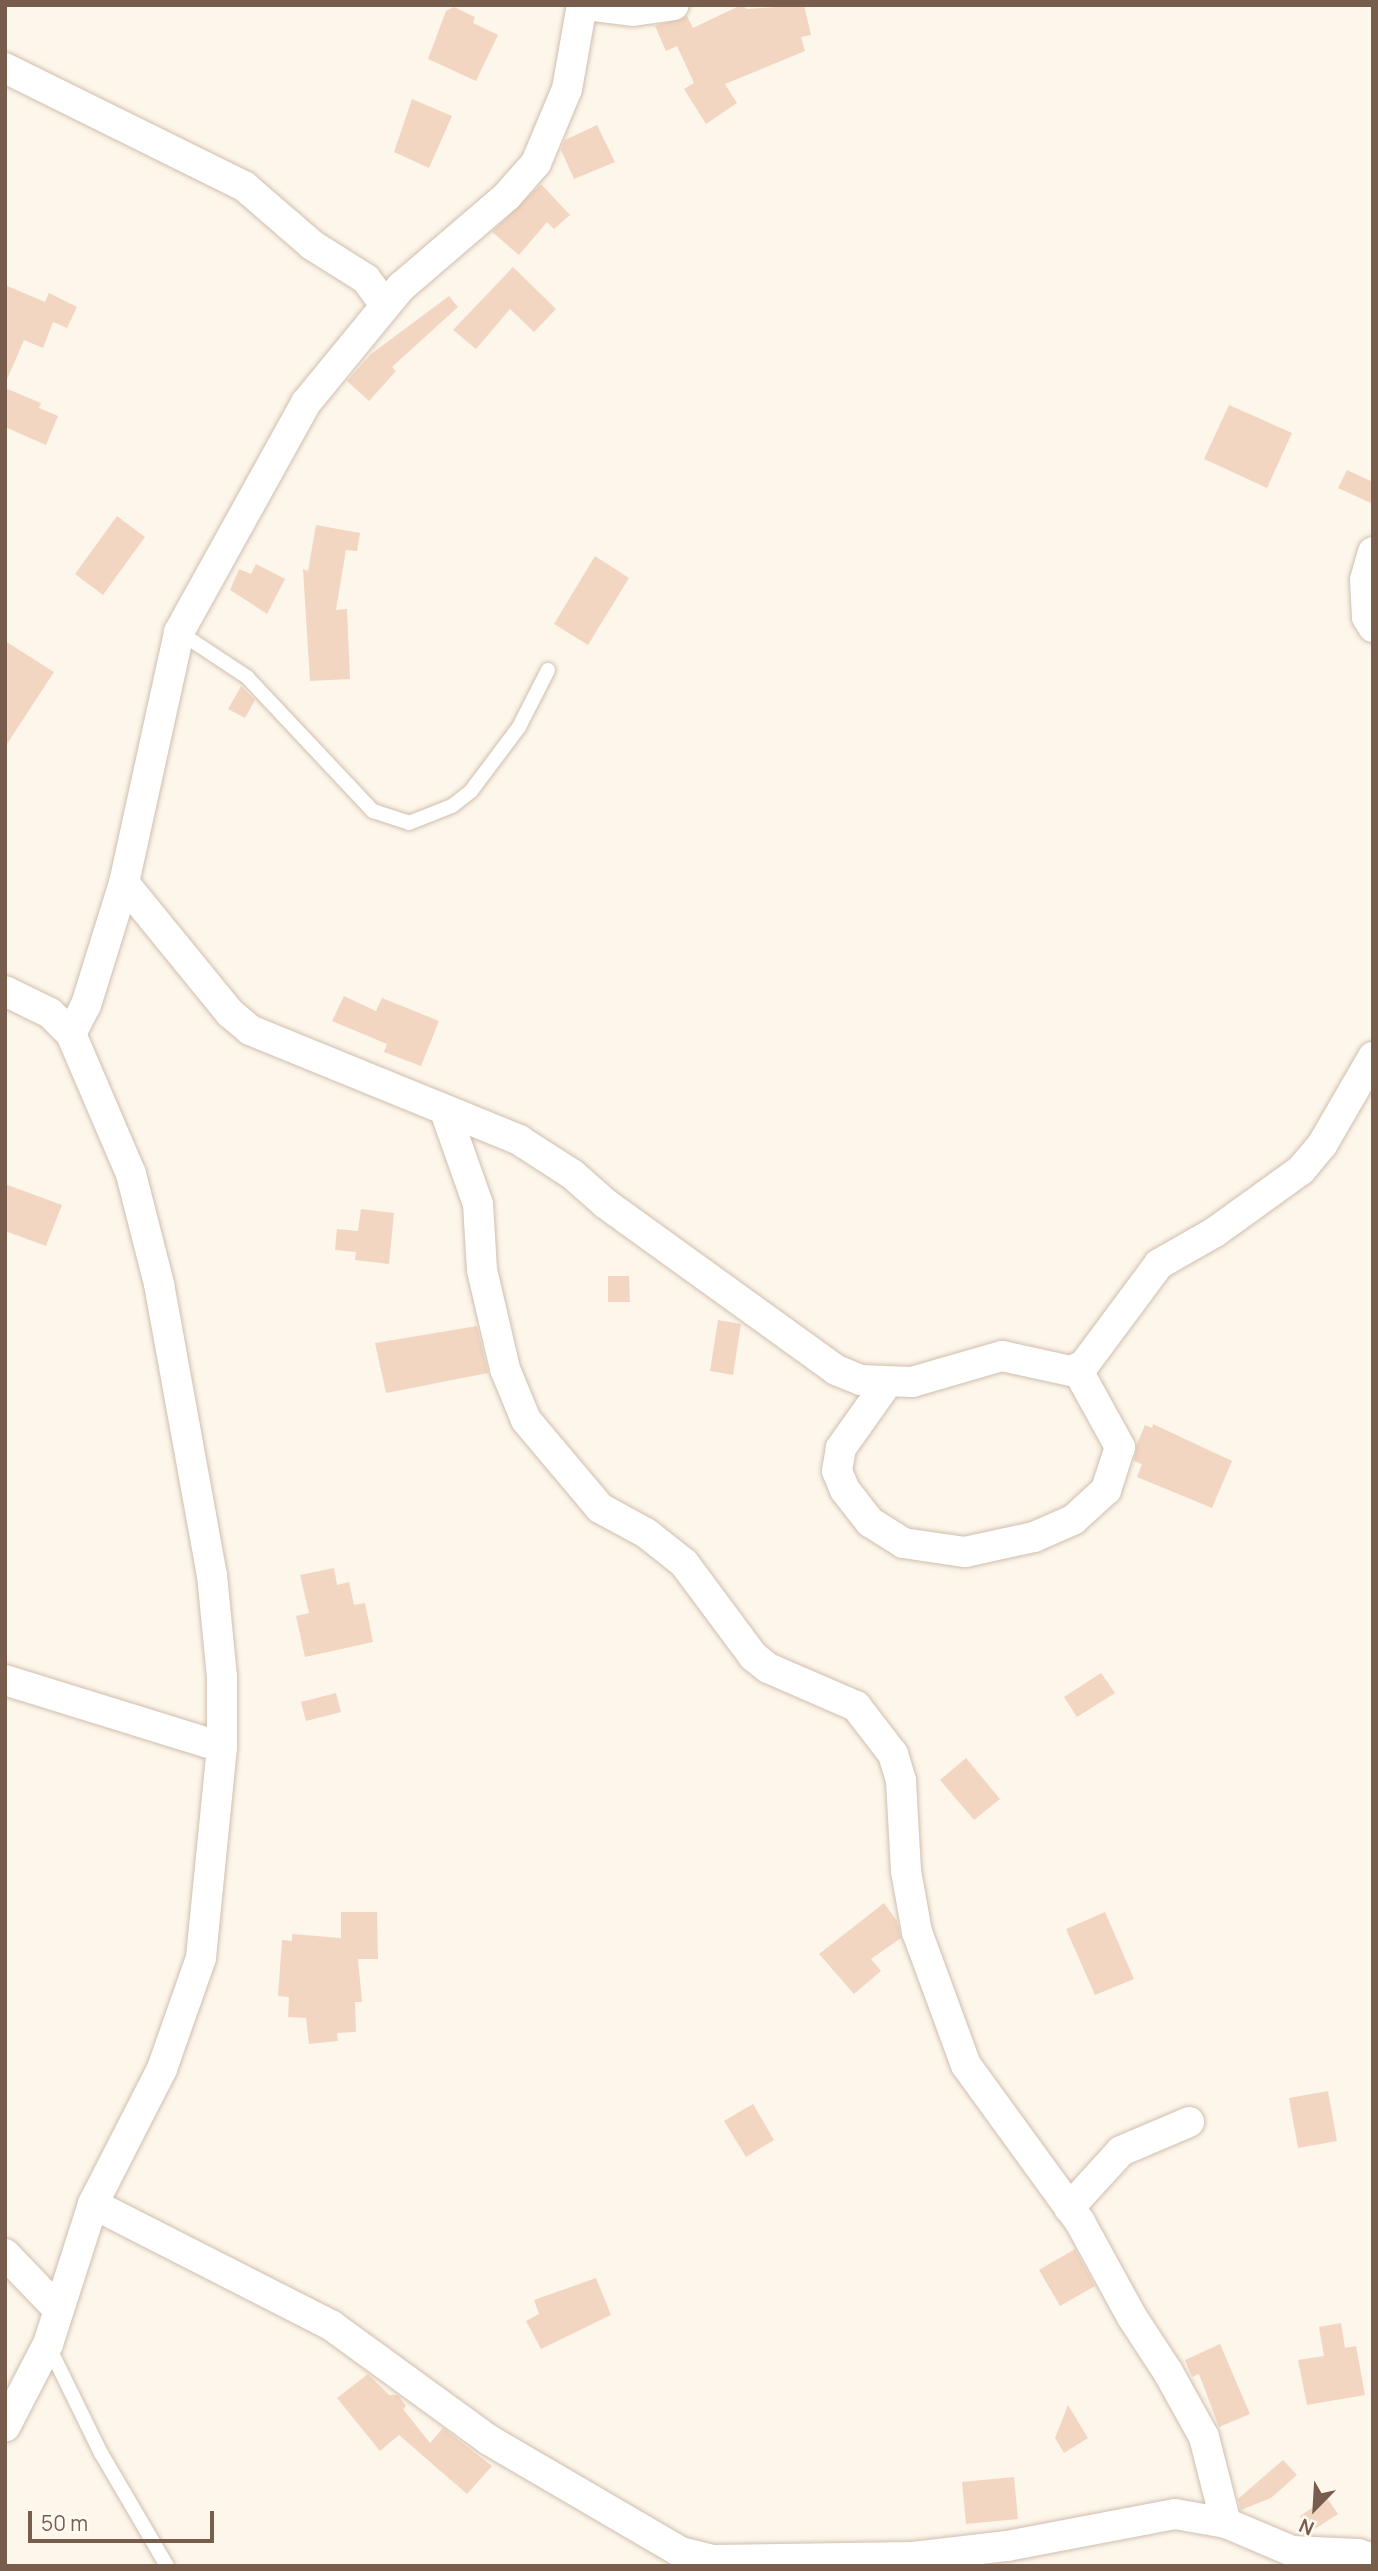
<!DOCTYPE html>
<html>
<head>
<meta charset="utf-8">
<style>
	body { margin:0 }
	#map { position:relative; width:1378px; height:2571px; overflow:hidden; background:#fdf6ea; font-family:Manrope,sans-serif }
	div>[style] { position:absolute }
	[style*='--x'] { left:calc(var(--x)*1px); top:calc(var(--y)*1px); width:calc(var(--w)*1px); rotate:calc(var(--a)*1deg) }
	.building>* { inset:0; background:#f3d6c1 }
	.roads { filter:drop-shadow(0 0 2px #d0beae) drop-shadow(0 0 2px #d0beae) }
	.lane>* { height:14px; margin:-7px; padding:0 7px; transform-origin:7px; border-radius:7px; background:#fff }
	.street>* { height:30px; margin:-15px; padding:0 15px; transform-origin:15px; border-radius:15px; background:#fff }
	span { translate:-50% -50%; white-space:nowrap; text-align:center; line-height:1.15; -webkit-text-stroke:7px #fffaf1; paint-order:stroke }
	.frame { position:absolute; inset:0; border:7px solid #795d4c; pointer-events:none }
	.north { position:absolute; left:1280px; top:2473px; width:70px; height:70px; -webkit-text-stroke:5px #fffaf1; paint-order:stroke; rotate:204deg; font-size:19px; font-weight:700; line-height:28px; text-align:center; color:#795d4c }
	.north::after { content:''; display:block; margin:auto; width:24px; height:32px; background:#795d4c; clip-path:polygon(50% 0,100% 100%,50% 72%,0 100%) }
	.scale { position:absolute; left:28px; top:2511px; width:186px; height:32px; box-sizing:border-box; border:4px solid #795d4c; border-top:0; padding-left:9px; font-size:21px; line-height:24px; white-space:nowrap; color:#795d4c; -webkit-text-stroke:5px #fffaf1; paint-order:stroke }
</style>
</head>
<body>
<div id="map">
	<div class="building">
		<div style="clip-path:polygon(741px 5px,747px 9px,804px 5px,811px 35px,801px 37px,805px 51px,725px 84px,737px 103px,706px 124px,684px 89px,694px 83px,677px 46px,666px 51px,655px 26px,687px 16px,693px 28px)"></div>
		<div style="clip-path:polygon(454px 7px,475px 17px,473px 23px,498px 35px,476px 81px,428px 59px,446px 11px)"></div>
		<div style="clip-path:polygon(412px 99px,452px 116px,429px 168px,394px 152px)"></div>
		<div style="clip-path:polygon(597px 125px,615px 162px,574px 179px,561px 150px,565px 140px)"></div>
		<div style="clip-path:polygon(541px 184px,570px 215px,554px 229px,547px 222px,519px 255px,492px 232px)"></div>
		<div style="clip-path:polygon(513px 267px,556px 309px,534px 332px,510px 309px,476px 349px,453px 330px)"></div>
		<div style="clip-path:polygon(5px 285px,45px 302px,49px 293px,77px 307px,67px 328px,53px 322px,43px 348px,24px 340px,5px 384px)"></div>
		<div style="clip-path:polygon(449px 296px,458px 307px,392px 367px,396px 371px,369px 401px,347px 381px,371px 354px)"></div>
		<div style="clip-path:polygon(5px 388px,41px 403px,39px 408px,58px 416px,46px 445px,5px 427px)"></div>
		<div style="clip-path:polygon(1229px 405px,1292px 433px,1267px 488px,1204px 459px)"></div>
		<div style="clip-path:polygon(1347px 470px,1373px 482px,1373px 504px,1338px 488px)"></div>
		<div style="clip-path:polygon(117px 516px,145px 537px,103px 595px,75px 574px)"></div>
		<div style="clip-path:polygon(316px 525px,360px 533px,357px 551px,346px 550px,336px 610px,347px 609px,350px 679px,310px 681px,303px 569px,308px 571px)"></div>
		<div style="clip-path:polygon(595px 556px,629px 578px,588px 645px,554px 624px)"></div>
		<div style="clip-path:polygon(256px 564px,285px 579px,267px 614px,230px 590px,239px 569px,251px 574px)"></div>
		<div style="clip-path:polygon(5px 641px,54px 672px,5px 747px)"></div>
		<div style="clip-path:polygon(241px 686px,255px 700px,245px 718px,228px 709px)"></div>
		<div style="clip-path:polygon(344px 996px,376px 1011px,382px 998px,439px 1021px,421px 1066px,384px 1052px,387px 1044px,332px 1021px)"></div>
		<div style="clip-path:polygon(5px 1184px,62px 1205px,46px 1246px,5px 1231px)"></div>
		<div style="clip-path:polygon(361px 1209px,394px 1213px,389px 1264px,355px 1260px,356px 1252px,335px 1250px,337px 1229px,358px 1231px)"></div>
		<div style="clip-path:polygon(608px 1276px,629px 1276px,630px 1302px,608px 1302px)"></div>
		<div style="clip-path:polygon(718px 1320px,741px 1324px,733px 1375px,710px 1371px)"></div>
		<div style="clip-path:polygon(477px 1326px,488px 1373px,386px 1393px,375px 1343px)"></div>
		<div style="clip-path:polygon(1153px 1424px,1232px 1461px,1212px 1508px,1137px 1477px,1142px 1464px,1134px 1461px,1137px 1444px,1145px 1425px,1152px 1428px)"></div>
		<div style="clip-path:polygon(334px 1568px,337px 1585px,349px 1582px,354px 1605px,365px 1603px,373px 1642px,305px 1657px,296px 1616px,309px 1613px,300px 1575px)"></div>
		<div style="clip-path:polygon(1101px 1673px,1115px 1693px,1077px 1717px,1064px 1697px)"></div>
		<div style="clip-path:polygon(336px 1693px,341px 1712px,306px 1721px,301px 1702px)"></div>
		<div style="clip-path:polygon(966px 1758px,1000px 1799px,974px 1820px,940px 1780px)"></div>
		<div style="clip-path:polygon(884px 1903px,897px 1921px,901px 1938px,871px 1959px,881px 1971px,854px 1994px,819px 1954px)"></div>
		<div style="clip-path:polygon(341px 1912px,377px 1912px,378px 1959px,358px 1959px,362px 2002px,355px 2002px,356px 2032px,337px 2033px,338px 2041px,309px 2044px,306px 2018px,288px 2017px,289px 1997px,278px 1996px,282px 1940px,292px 1941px,292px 1934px,341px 1938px)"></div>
		<div style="clip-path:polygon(1105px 1912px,1134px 1979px,1095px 1995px,1066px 1929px)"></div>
		<div style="clip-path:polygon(1328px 2091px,1337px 2141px,1298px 2148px,1289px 2098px)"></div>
		<div style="clip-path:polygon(753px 2104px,774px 2140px,746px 2157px,724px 2121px)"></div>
		<div style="clip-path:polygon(1075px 2249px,1095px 2286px,1060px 2306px,1039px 2270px)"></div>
		<div style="clip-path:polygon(596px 2278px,611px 2315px,541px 2349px,526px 2321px,539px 2314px,534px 2300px)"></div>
		<div style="clip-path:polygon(1341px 2323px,1345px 2348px,1356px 2346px,1365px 2395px,1307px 2405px,1298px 2360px,1324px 2356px,1319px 2327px)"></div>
		<div style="clip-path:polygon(1220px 2344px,1250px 2414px,1219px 2427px,1199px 2374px,1192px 2377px,1185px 2360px)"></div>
		<div style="clip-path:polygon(368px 2374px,389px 2395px,398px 2395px,406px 2406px,403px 2409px,430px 2443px,443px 2428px,492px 2466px,467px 2494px,399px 2435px,380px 2451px,337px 2398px)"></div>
		<div style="clip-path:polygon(1068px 2405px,1088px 2438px,1064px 2453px,1055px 2438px)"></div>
		<div style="clip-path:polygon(1283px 2460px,1297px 2475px,1271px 2498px,1241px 2510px,1238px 2499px)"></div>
		<div style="clip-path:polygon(1014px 2477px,1018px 2519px,966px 2524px,962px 2482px)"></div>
		<div style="clip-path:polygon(1327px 2498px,1338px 2514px,1310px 2532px,1300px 2516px)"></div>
	</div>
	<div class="roads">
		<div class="lane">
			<div style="--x:179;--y:632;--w:82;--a:33.5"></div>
			<div style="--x:247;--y:677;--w:184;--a:46.8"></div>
			<div style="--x:373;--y:811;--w:38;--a:18"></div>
			<div style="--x:409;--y:823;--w:46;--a:-21.6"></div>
			<div style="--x:452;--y:806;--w:24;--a:-38"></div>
			<div style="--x:471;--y:791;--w:80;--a:-53.1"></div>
			<div style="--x:519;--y:727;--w:64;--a:-63"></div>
			<div style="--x:48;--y:2345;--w:120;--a:63.9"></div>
			<div style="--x:101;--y:2453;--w:131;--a:59.7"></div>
		</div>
		<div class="street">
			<div style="--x:586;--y:5;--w:47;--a:7.3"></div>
			<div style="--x:633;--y:11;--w:41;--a:-8.3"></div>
			<div style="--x:5;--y:68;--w:267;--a:26.3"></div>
			<div style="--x:244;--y:186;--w:90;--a:40.9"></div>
			<div style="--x:312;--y:245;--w:64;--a:32.2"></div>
			<div style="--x:366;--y:279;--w:32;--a:54"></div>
			<div style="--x:1373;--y:552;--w:29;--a:106"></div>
			<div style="--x:1365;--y:580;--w:37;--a:87"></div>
			<div style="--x:1367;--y:617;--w:12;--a:59"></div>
			<div style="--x:124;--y:883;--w:168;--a:50.8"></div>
			<div style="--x:230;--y:1013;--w:26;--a:40"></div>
			<div style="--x:250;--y:1030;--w:291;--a:22.2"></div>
			<div style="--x:519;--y:1140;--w:63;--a:32.7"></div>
			<div style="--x:572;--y:1174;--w:45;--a:41.4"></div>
			<div style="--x:606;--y:1204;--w:284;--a:35.8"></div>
			<div style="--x:836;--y:1370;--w:27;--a:22"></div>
			<div style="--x:861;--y:1380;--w:51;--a:2.2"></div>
			<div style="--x:912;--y:1382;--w:94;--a:-16.1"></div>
			<div style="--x:1002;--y:1356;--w:71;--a:12.3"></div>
			<div style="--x:1071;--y:1371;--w:14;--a:-25"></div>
			<div style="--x:1084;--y:1365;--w:126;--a:-53.4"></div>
			<div style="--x:1159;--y:1264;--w:64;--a:-29.7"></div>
			<div style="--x:1215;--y:1232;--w:106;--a:-35.8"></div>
			<div style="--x:1301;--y:1170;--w:33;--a:-50"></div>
			<div style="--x:1322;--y:1145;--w:102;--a:-59.9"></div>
			<div style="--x:5;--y:991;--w:50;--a:26.1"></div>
			<div style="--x:50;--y:1013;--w:30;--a:45"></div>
			<div style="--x:71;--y:1034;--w:152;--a:66.8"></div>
			<div style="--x:131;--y:1174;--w:114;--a:75.7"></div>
			<div style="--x:159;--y:1284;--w:296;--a:79.7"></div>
			<div style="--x:212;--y:1575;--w:102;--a:84.4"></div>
			<div style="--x:222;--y:1677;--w:70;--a:90"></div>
			<div style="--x:222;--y:1747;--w:212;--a:95.7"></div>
			<div style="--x:201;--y:1958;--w:118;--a:109.4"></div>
			<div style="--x:162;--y:2069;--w:152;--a:117.1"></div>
			<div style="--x:93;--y:2204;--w:147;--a:107.8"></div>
			<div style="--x:48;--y:2344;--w:93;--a:117.4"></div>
			<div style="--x:71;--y:1034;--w:33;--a:-63"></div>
			<div style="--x:86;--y:1005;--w:128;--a:-72.7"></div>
			<div style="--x:124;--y:883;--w:257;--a:-77.6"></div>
			<div style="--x:179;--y:632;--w:262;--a:-61"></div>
			<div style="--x:306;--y:403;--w:150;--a:-50.7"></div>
			<div style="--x:401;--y:287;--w:140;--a:-40.6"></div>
			<div style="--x:507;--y:196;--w:44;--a:-48.7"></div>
			<div style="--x:536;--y:163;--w:80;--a:-67.3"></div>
			<div style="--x:567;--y:89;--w:85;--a:-79.9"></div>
			<div style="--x:445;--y:1111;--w:99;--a:70.5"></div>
			<div style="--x:478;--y:1204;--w:66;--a:86.5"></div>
			<div style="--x:482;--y:1270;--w:102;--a:76.9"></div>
			<div style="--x:505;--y:1369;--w:55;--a:67.6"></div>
			<div style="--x:526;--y:1420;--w:115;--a:49.9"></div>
			<div style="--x:600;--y:1508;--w:52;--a:28.5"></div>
			<div style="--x:646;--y:1533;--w:48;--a:38.3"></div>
			<div style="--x:684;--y:1563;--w:116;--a:53.4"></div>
			<div style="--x:753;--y:1656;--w:19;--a:39"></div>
			<div style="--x:768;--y:1668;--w:96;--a:23.4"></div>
			<div style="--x:856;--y:1706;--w:61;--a:52.4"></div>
			<div style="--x:893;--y:1754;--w:28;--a:73"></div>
			<div style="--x:901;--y:1781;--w:90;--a:86.8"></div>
			<div style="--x:906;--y:1871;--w:62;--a:79.8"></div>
			<div style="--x:917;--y:1932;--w:142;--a:69.8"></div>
			<div style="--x:966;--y:2065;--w:194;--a:54"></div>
			<div style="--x:1080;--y:2222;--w:108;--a:61.3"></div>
			<div style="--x:1132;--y:2317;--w:66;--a:56.8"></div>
			<div style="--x:1168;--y:2372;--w:74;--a:61"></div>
			<div style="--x:1204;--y:2437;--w:89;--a:75.7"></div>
			<div style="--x:887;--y:1383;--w:80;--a:125.3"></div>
			<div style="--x:841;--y:1448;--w:23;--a:100"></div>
			<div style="--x:837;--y:1471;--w:21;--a:67"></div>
			<div style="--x:845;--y:1490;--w:41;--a:52"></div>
			<div style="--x:870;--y:1522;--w:39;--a:32"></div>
			<div style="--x:903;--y:1543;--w:63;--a:8.3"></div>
			<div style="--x:965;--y:1552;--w:71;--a:-12.3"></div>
			<div style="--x:1034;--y:1537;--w:43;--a:-23.6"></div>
			<div style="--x:1073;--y:1520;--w:45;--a:-42.3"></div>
			<div style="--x:1106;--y:1490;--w:45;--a:-72"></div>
			<div style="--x:1120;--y:1447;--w:89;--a:-118.9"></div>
			<div style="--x:5;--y:1680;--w:227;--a:17.2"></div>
			<div style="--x:93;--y:2204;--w:268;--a:27"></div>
			<div style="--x:332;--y:2326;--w:194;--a:36"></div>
			<div style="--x:489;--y:2440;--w:222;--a:30.3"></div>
			<div style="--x:681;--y:2552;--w:34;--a:14"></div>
			<div style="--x:714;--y:2560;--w:199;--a:-0.9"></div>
			<div style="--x:913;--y:2557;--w:95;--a:-6.7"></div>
			<div style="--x:1007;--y:2546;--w:171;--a:-10.8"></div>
			<div style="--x:1175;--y:2514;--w:52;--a:10"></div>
			<div style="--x:1226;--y:2523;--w:72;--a:23"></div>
			<div style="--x:1292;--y:2551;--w:66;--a:2.6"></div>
			<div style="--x:1358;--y:2554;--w:16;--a:18"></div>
			<div style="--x:1069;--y:2208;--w:77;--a:-47.6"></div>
			<div style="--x:1121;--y:2151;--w:74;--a:-23.1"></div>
			<div style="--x:5;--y:2254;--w:75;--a:46.1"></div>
		</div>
	</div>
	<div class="frame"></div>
	<div class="north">N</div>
	<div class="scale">50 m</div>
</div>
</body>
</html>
